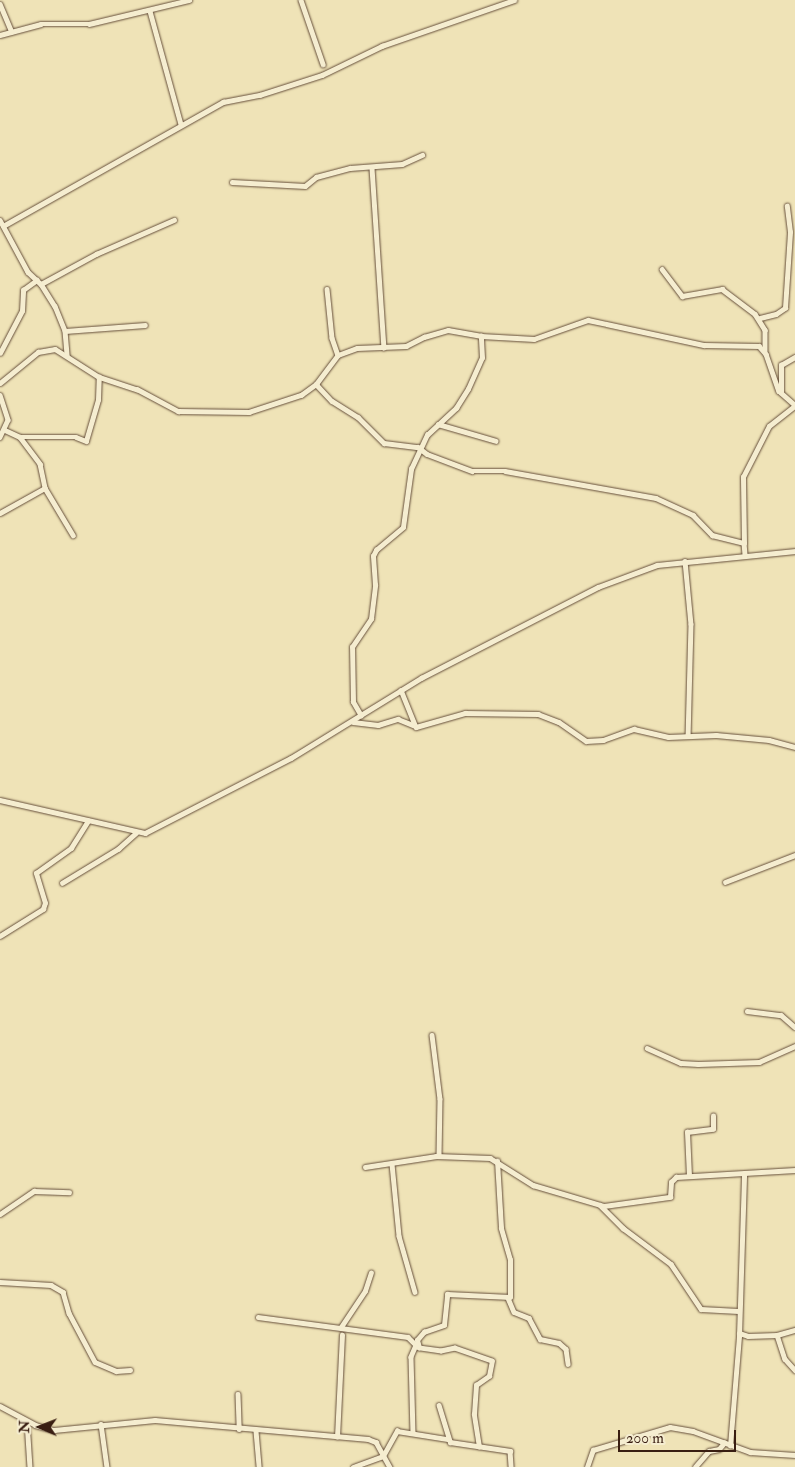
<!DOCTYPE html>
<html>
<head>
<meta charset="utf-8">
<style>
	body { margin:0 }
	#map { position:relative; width:795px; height:1467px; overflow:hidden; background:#efe3b7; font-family:"IM FELL Double Pica",serif }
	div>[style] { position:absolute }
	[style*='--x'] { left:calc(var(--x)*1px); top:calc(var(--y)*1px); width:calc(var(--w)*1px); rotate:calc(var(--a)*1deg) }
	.roads { filter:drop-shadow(0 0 1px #664f3b) drop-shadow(0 0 1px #664f3b) }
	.minor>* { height:4.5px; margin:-2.25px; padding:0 2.25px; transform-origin:2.25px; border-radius:2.25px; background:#f5edd0 }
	span { translate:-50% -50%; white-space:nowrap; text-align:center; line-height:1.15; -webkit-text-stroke:5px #f5edd0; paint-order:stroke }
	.north { position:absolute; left:15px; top:1402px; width:50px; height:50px; -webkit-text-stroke:4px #f5edd0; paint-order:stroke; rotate:271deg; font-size:14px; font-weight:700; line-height:20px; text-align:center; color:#391e12 }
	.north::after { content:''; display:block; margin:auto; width:18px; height:22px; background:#391e12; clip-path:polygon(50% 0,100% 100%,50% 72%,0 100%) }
	.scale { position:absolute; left:618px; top:1430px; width:118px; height:22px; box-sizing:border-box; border:2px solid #391e12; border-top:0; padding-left:6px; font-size:15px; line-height:18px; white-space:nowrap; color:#391e12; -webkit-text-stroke:4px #f5edd0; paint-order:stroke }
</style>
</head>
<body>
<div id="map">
	<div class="roads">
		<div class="minor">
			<div style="--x:301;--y:0;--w:68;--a:71"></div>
			<div style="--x:0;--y:4;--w:30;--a:67"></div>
			<div style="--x:150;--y:11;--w:117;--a:74.7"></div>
			<div style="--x:0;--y:35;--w:42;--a:-15"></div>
			<div style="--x:41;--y:24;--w:48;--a:0"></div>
			<div style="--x:89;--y:24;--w:103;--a:-13.5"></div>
			<div style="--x:372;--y:168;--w:180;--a:86.2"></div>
			<div style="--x:232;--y:182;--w:73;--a:3.1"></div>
			<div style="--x:305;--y:186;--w:14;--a:-39"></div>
			<div style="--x:316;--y:177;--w:35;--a:-15"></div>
			<div style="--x:350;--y:168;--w:52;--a:-4.4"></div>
			<div style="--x:402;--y:164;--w:22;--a:-24"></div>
			<div style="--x:0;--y:220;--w:59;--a:61.7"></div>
			<div style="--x:28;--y:272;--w:18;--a:43"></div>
			<div style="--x:41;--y:284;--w:26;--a:58"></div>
			<div style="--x:55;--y:306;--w:27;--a:68"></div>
			<div style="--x:65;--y:331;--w:24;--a:85"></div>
			<div style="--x:3;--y:226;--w:253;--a:-29.4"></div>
			<div style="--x:223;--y:102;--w:38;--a:-11"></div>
			<div style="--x:260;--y:95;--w:65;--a:-17.9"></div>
			<div style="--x:322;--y:75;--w:67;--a:-25.8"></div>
			<div style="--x:382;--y:46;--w:140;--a:-19.2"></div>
			<div style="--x:662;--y:269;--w:34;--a:53"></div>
			<div style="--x:682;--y:296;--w:41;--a:-9.9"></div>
			<div style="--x:722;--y:289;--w:41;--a:37.1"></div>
			<div style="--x:755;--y:314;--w:19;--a:58"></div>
			<div style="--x:765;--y:330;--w:21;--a:90"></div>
			<div style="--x:41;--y:284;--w:63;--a:-28.6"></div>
			<div style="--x:96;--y:254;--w:85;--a:-23.6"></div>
			<div style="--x:327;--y:289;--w:49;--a:84.2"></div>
			<div style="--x:332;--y:338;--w:18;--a:71"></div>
			<div style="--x:760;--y:318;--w:16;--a:-14"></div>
			<div style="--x:776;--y:314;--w:11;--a:-34"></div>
			<div style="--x:785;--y:308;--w:76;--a:-86.2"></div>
			<div style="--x:790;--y:232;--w:26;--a:-97"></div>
			<div style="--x:65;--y:331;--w:80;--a:-4.3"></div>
			<div style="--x:0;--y:353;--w:47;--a:-62.4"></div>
			<div style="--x:22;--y:311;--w:21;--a:-87"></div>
			<div style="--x:23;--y:290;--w:17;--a:-36"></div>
			<div style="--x:0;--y:383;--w:49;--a:-39.2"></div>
			<div style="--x:38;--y:352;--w:17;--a:-10"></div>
			<div style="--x:55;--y:349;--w:52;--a:32.5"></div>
			<div style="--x:99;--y:377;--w:40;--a:18"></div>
			<div style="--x:137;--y:389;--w:47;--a:28.2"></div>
			<div style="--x:178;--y:411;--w:71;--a:0.8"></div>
			<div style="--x:249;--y:412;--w:55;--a:-18.1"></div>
			<div style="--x:301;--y:395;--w:19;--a:-36"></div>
			<div style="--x:316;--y:384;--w:36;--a:-53"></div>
			<div style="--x:338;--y:355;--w:20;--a:-20"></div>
			<div style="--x:357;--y:348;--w:49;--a:-2.3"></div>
			<div style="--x:406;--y:346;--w:20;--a:-27"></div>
			<div style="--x:424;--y:337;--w:25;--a:-16"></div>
			<div style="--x:448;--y:330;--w:34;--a:10"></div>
			<div style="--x:481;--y:336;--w:53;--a:3.2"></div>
			<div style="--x:534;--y:339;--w:57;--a:-19.4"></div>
			<div style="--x:588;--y:320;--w:119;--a:12.2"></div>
			<div style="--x:704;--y:345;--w:55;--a:1"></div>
			<div style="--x:759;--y:346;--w:11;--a:49"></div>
			<div style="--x:766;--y:354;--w:39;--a:71"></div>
			<div style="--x:779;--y:391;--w:21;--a:41"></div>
			<div style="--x:316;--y:384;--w:23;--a:47"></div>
			<div style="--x:332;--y:401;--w:31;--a:32"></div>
			<div style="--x:358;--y:417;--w:37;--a:45"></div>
			<div style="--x:384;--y:443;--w:34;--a:7"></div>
			<div style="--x:418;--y:447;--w:11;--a:38"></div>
			<div style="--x:427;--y:454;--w:48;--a:20.7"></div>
			<div style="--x:472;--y:471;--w:33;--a:0"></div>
			<div style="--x:505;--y:471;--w:153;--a:10.1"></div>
			<div style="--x:656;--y:498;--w:41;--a:24.7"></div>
			<div style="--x:693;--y:515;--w:28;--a:46"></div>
			<div style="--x:712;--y:535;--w:33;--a:14"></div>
			<div style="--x:744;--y:543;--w:11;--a:85"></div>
			<div style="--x:781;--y:393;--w:28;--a:-90"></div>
			<div style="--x:781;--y:365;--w:16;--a:-30"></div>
			<div style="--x:0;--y:395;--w:26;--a:72"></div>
			<div style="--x:8;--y:420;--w:19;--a:115"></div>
			<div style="--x:438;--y:424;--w:60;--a:16.3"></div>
			<div style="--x:5;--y:430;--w:17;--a:25"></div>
			<div style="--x:20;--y:437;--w:56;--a:0"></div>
			<div style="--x:76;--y:437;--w:11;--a:22"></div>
			<div style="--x:86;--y:441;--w:43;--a:-73.7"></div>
			<div style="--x:98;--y:400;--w:23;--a:-88"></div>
			<div style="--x:20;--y:437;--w:34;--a:53"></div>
			<div style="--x:40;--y:464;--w:25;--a:78"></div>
			<div style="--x:45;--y:488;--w:55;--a:59.2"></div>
			<div style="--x:0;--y:513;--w:51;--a:-29.1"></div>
			<div style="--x:744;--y:543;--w:66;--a:-90.9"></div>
			<div style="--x:743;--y:477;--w:57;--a:-63"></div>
			<div style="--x:769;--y:426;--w:33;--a:-38"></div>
			<div style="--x:685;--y:561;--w:63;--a:84.6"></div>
			<div style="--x:691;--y:624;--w:111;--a:91.5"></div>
			<div style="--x:401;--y:690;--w:40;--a:68"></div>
			<div style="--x:416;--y:727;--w:51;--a:-15.9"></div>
			<div style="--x:465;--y:713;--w:73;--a:0.8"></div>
			<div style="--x:538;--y:714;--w:22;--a:21"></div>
			<div style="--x:559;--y:722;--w:33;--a:35"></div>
			<div style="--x:586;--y:741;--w:17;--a:-3"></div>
			<div style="--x:603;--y:740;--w:33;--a:-20"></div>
			<div style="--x:634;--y:729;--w:35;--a:13"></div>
			<div style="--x:668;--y:737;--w:48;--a:-2.4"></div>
			<div style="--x:716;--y:735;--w:53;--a:5.4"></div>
			<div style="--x:769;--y:740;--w:27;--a:15"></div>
			<div style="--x:361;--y:716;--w:16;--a:-120"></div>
			<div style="--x:353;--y:702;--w:55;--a:-91"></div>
			<div style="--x:352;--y:647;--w:34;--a:-56"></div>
			<div style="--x:371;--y:619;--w:34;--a:-83"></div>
			<div style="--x:375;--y:585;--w:29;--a:-94"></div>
			<div style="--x:373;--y:556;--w:7;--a:-63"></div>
			<div style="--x:376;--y:550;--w:35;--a:-40"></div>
			<div style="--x:403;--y:527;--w:59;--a:-82.1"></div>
			<div style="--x:411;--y:469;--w:38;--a:-65"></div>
			<div style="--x:427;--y:435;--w:40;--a:-43"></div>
			<div style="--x:456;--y:408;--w:22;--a:-58"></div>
			<div style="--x:468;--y:389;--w:34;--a:-66"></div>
			<div style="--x:482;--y:358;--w:22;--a:-93"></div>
			<div style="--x:353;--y:722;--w:25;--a:7"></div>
			<div style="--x:378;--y:725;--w:21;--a:-17"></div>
			<div style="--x:398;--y:719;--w:16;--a:22"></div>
			<div style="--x:0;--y:800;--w:149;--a:12.8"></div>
			<div style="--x:145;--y:833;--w:164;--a:-27.2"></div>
			<div style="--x:291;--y:758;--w:153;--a:-31.6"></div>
			<div style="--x:421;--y:678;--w:199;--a:-27.2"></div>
			<div style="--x:598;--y:587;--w:63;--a:-20.4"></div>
			<div style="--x:657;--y:565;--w:139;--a:-5.8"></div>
			<div style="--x:725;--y:882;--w:75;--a:-21.1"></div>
			<div style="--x:62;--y:883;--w:66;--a:-31.3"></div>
			<div style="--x:118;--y:849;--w:24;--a:-42"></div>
			<div style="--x:0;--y:936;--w:51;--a:-32.1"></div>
			<div style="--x:43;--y:909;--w:6;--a:-72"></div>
			<div style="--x:45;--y:903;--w:31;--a:-107"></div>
			<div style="--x:36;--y:873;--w:43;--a:-35.5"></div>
			<div style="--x:71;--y:848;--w:32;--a:-58"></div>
			<div style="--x:747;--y:1011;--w:34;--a:7"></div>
			<div style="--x:781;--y:1015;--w:18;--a:41"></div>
			<div style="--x:432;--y:1035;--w:64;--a:82.9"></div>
			<div style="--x:440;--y:1099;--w:57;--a:91"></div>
			<div style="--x:647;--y:1048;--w:37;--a:24"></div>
			<div style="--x:681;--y:1063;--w:17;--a:3"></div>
			<div style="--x:698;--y:1064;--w:61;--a:-1.9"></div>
			<div style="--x:759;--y:1062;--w:39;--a:-24"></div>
			<div style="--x:392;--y:1164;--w:72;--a:84.4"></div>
			<div style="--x:399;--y:1236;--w:58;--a:74.1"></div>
			<div style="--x:365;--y:1167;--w:72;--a:-8.8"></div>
			<div style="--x:436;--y:1156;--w:54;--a:2.1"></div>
			<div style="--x:490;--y:1158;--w:51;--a:32.1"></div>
			<div style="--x:533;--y:1185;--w:74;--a:16.5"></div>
			<div style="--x:604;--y:1206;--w:67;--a:-7.8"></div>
			<div style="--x:670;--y:1197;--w:15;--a:-86"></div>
			<div style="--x:671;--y:1182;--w:7;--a:-45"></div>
			<div style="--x:676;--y:1177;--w:119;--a:-3.4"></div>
			<div style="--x:689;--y:1176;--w:44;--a:-92.6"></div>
			<div style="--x:687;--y:1132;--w:26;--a:-7"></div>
			<div style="--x:713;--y:1129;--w:13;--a:-90"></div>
			<div style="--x:600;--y:1205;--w:33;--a:45"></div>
			<div style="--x:623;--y:1228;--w:60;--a:36.9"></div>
			<div style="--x:671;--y:1264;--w:54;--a:56.3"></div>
			<div style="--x:701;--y:1309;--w:37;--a:3"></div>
			<div style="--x:0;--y:1214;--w:41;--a:-34.1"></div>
			<div style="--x:34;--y:1191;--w:35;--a:2"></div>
			<div style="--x:0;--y:1282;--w:51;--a:3.4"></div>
			<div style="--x:51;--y:1285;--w:14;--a:30"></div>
			<div style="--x:63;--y:1292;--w:22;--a:74"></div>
			<div style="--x:69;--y:1313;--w:55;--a:62"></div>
			<div style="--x:95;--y:1362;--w:23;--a:23"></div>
			<div style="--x:116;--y:1371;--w:14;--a:-4"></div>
			<div style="--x:508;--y:1298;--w:15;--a:67"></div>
			<div style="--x:514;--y:1312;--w:16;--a:22"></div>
			<div style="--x:529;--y:1318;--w:24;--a:62"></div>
			<div style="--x:540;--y:1339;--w:19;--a:12"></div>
			<div style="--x:559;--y:1343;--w:9;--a:41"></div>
			<div style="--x:566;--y:1349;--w:15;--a:82"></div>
			<div style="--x:258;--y:1317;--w:151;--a:7.6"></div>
			<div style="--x:408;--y:1337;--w:11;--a:45"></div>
			<div style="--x:416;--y:1345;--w:13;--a:113"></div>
			<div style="--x:411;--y:1357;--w:75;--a:88.5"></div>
			<div style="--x:341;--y:1327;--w:43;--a:-56.3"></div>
			<div style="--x:365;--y:1291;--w:19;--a:-72"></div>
			<div style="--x:739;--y:1333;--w:9;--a:18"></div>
			<div style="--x:748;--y:1336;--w:29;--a:-2"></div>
			<div style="--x:777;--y:1335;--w:25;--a:72"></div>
			<div style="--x:785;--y:1359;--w:15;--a:48"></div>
			<div style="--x:777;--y:1335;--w:19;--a:-16"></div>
			<div style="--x:238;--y:1394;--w:35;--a:88"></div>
			<div style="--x:439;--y:1405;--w:39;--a:73"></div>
			<div style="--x:450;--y:1442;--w:61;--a:8.5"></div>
			<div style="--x:510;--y:1451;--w:16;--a:86"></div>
			<div style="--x:0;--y:1406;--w:40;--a:28"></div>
			<div style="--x:35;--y:1425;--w:20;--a:15"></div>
			<div style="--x:54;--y:1430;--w:101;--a:-5.7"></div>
			<div style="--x:155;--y:1420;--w:214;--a:5.1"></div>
			<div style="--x:368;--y:1439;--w:9;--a:21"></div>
			<div style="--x:376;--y:1442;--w:29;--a:61"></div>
			<div style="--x:27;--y:1421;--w:46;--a:86.3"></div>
			<div style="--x:101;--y:1424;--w:43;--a:82.1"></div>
			<div style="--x:256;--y:1431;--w:36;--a:85"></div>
			<div style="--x:337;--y:1437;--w:102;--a:-87.2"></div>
			<div style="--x:730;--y:1446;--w:110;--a:-85.3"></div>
			<div style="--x:739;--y:1336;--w:162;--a:-88.2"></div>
			<div style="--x:479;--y:1447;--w:33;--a:-99"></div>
			<div style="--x:474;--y:1414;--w:29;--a:-86"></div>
			<div style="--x:476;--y:1385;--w:16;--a:-35"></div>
			<div style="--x:489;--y:1376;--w:15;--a:-79"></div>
			<div style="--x:492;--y:1361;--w:39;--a:-161"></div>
			<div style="--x:455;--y:1348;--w:14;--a:168"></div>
			<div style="--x:441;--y:1351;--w:22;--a:-172"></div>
			<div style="--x:419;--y:1348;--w:8;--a:-104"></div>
			<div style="--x:417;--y:1340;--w:11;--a:-49"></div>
			<div style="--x:424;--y:1332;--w:21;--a:-19"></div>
			<div style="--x:444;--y:1325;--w:31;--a:-84"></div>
			<div style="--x:447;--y:1294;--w:63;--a:2.7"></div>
			<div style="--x:510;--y:1297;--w:37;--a:-90"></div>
			<div style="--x:510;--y:1260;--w:33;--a:-106"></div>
			<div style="--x:501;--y:1228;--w:67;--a:-93.4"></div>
			<div style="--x:353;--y:1467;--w:32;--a:-20"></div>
			<div style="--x:383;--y:1456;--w:29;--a:-61"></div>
			<div style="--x:397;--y:1431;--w:51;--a:9.1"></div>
			<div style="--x:587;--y:1467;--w:18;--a:-71"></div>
			<div style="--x:593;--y:1450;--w:80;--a:-16.6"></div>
			<div style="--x:670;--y:1427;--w:23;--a:10"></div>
			<div style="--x:693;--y:1431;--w:61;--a:20.2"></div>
			<div style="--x:750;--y:1452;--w:45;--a:3.8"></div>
			<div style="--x:695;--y:1467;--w:21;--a:-49"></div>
			<div style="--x:709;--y:1451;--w:10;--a:-11"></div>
			<div style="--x:719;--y:1449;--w:8;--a:-50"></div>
		</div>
	</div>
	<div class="north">N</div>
	<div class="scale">200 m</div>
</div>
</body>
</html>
